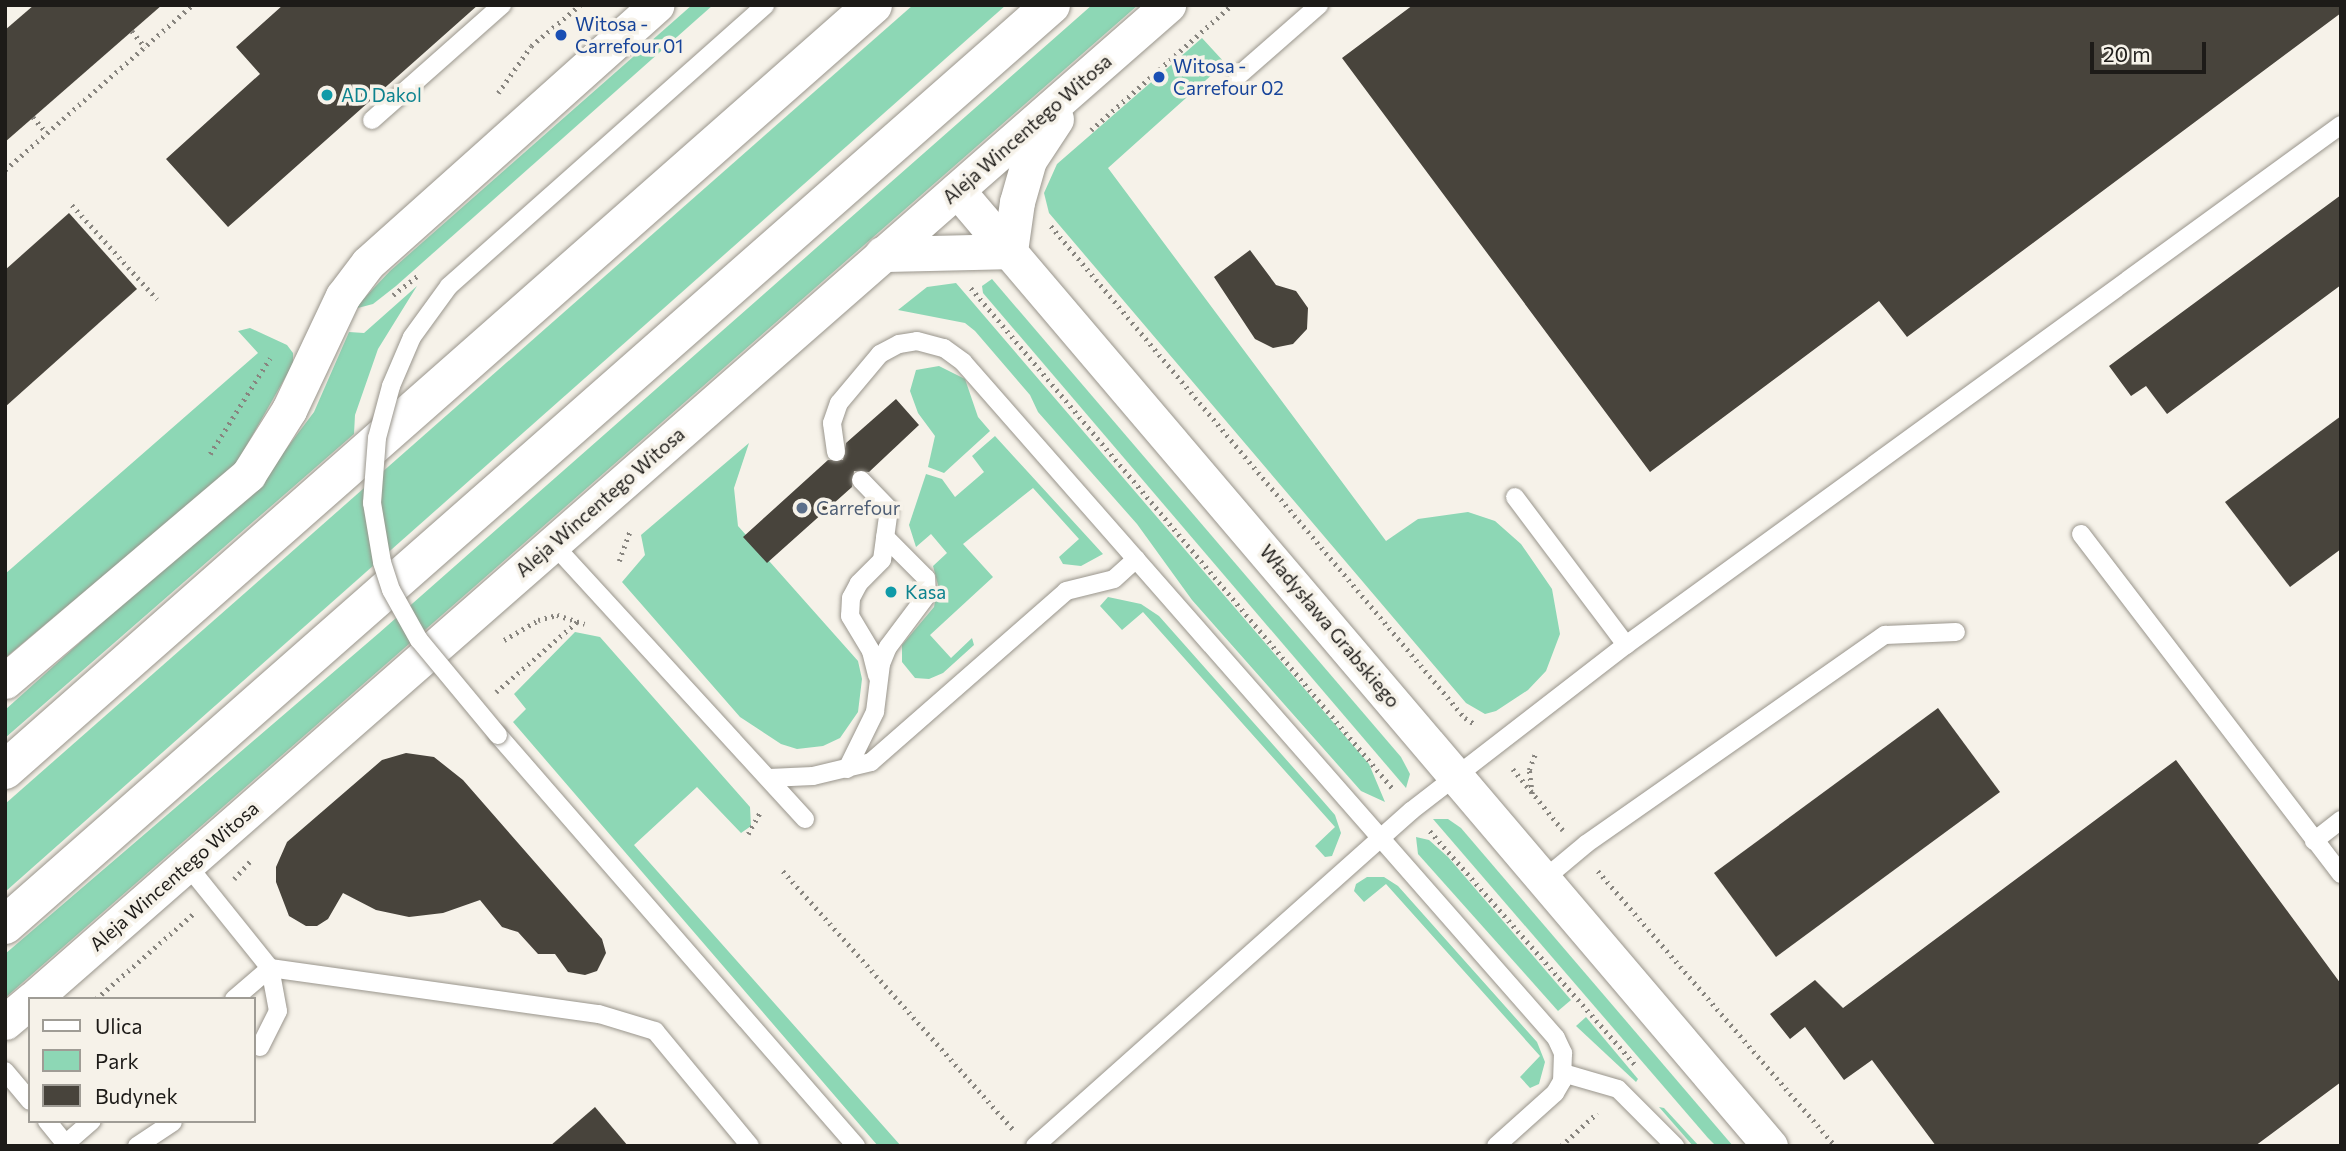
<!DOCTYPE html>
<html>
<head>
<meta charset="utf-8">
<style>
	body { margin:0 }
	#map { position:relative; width:2346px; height:1151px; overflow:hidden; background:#f6f2e9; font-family:Commissioner,sans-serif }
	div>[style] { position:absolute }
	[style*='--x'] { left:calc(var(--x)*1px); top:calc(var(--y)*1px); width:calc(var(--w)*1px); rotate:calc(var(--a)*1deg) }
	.green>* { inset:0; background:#8dd7b5 }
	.building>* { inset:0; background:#48443c }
	.path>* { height:4.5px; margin-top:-2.25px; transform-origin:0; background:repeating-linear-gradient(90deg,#88857f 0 2px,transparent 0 7px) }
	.roads { filter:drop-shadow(0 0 2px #99958c) drop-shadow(0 0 2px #99958c) }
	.lane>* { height:18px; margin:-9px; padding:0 9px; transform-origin:9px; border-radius:9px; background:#fff }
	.street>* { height:35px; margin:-17.5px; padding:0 17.5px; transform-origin:17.5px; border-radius:17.5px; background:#fff }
	.primary>* { height:38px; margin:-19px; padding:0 19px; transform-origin:19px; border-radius:19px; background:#fff }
	.bridges { filter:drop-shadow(0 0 2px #99958c) drop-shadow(0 0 2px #99958c) }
	.lane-bridge>* { height:18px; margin:-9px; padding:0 9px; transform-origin:9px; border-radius:9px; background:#fff }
	.dots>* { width:19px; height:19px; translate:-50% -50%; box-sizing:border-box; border:4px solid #f6f2e9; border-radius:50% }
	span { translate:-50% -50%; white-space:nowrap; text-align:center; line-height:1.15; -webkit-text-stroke:7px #f6f2e9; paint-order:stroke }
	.transit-label { font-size:19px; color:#164399 }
	.left { translate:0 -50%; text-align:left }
	.culture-label { font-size:19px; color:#0d838f }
	.street-label { font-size:19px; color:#1d1b18 }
	.service-label { font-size:19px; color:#4e5e75 }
	.frame { position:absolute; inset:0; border:7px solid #1d1b18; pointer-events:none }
	.legend { position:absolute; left:28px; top:997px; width:228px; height:126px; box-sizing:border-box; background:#f6f2e9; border:2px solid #9f9c95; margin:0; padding:9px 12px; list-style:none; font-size:21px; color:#1d1b18 }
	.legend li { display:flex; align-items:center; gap:14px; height:35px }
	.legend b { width:35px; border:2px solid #9f9c95 }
	.scale { position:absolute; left:2090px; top:42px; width:116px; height:32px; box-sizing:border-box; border:4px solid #1d1b18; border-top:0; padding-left:9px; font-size:21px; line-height:24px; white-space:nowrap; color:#1d1b18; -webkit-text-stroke:5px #f6f2e9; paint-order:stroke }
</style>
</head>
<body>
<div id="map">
	<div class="green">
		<div style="clip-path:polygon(692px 5px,713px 5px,396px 286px,373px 304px,354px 309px,390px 271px)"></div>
		<div style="clip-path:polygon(913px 5px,1006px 5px,5px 892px,5px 804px)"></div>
		<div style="clip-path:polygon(1092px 5px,1138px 5px,5px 998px,5px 954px,379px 633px)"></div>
		<div style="clip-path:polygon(1202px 38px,1225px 63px,1108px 168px,1386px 541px,1418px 519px,1468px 512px,1495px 521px,1521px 544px,1552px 589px,1560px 634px,1546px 671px,1528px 690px,1496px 711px,1485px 714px,1466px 703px,1049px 213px,1044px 193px,1057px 164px)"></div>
		<div style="clip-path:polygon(992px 279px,1401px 757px,1410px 774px,1406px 788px,983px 293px,982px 286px)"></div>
		<div style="clip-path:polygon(956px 283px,1369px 764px,1385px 802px,1361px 791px,1192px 600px,1137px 524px,1038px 412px,1030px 395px,975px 331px,965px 323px,898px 310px,927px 287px)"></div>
		<div style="clip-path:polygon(417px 286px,378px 349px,355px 415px,354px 434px,5px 738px,5px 710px,268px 473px,314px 412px,349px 332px,364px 333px)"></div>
		<div style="clip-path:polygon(250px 328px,287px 345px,293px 353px,293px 364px,235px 466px,5px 658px,5px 574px,258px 353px,238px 331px)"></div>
		<div style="clip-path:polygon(939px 366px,965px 379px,978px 417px,990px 431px,944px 473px,928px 467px,935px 436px,918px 413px,910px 391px,916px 370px)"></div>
		<div style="clip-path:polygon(995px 436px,1103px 554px,1081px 566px,1063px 564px,1059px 557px,1079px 539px,1033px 488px,963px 544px,993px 577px,930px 635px,951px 658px,972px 638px,974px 645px,943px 673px,929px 679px,915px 678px,902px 662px,902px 645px,934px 607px,938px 585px,933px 566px,947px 553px,931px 534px,916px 547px,909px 525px,926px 474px,942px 479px,955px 497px,984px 472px,972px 456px)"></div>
		<div style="clip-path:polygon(749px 443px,734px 488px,738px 526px,858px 661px,862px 679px,858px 712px,840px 738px,823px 746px,797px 749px,781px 744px,740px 717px,622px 582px,645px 555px,641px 535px)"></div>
		<div style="clip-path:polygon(1108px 597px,1141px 604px,1159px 616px,1322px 800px,1335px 815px,1341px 833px,1332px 856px,1325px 857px,1315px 846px,1335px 827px,1143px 612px,1122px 630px,1100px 606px)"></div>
		<div style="clip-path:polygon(575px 632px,600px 637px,750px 807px,751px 826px,741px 833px,697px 787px,634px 845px,901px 1146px,878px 1146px,513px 722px,526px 709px,514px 694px)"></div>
		<div style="clip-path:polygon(1433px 819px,1448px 819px,1461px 828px,1733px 1146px,1716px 1146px,1708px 1138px)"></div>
		<div style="clip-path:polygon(1416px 837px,1429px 840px,1448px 857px,1571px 1000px,1558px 1011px,1418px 854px)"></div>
		<div style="clip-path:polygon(1367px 877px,1384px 877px,1398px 886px,1537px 1042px,1545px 1062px,1539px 1084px,1530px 1088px,1520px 1077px,1540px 1056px,1386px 884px,1364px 902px,1354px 891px,1356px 884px)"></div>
		<div style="clip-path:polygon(1586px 1017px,1638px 1079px,1636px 1082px,1576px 1026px)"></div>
		<div style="clip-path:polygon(1659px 1107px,1664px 1108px,1699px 1146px,1693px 1146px)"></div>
	</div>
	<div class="building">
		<div style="clip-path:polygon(34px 5px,162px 5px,5px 142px,5px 30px)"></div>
		<div style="clip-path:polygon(283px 5px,478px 5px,228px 227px,166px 159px,260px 74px,236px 47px)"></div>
		<div style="clip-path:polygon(1413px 5px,2341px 5px,2341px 13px,1907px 337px,1879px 301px,1650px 472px,1342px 58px)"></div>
		<div style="clip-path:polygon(2341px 195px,2341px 285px,2167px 414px,2146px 386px,2131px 396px,2109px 366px)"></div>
		<div style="clip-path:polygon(69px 213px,137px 289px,5px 407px,5px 270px)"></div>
		<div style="clip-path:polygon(1250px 250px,1276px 285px,1296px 291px,1308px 308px,1307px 329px,1293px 344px,1273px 348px,1255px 339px,1214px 277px)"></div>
		<div style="clip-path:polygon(896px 399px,919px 425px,869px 472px,854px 471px,852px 487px,767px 563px,743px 537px,828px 460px,843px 460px,846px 443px)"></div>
		<div style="clip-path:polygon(2341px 416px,2341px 549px,2290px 587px,2225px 502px)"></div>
		<div style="clip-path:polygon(1938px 708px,2000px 792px,1776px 957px,1714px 873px)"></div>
		<div style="clip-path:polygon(406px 753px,434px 757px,463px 780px,602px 939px,606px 953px,597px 971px,585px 975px,568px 972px,555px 954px,538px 954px,518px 932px,502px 927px,480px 900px,443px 913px,409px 917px,376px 910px,343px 893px,328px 919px,317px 926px,306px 926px,289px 916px,276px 882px,276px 867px,287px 842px,382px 760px)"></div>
		<div style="clip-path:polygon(2176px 760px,2341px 984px,2341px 1082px,2255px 1146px,1936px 1146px,1872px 1060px,1844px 1080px,1805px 1027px,1790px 1039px,1770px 1014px,1815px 980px,1843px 1008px)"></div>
		<div style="clip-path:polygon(595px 1107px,628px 1146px,550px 1146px)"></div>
	</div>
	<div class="path">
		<div style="--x:132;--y:31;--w:21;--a:51"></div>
		<div style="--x:498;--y:93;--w:57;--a:-54.9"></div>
		<div style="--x:531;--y:46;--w:64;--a:-39.9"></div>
		<div style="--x:33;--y:117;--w:21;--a:49"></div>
		<div style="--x:1091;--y:130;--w:188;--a:-41.6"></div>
		<div style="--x:5;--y:170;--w:249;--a:-41.4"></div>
		<div style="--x:72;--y:205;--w:127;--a:47.9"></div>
		<div style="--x:1051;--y:226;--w:643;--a:49.92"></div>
		<div style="--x:1465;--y:718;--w:13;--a:32"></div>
		<div style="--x:971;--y:288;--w:656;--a:49.88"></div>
		<div style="--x:393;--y:295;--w:33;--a:-38"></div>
		<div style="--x:210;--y:454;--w:113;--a:-58"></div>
		<div style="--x:619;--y:561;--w:33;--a:-70"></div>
		<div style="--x:504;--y:640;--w:39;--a:-30"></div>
		<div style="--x:538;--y:620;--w:20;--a:-15"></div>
		<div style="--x:557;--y:615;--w:29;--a:18"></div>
		<div style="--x:496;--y:692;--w:108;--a:-40.9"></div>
		<div style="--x:1513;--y:769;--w:79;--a:50.7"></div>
		<div style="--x:1532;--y:794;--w:24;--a:-97"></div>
		<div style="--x:1529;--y:770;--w:17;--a:-69"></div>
		<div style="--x:1430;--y:831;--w:310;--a:48.7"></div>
		<div style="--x:748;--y:834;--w:25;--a:-61"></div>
		<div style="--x:783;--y:871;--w:346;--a:48.3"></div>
		<div style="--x:1598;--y:871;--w:363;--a:49.2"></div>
		<div style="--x:234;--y:879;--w:25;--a:-48"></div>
		<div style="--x:96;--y:999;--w:129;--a:-41.2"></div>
		<div style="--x:1561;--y:1146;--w:49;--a:-42.5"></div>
	</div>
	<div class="roads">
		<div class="lane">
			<div style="--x:1238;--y:76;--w:108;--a:-41.2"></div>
			<div style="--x:372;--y:120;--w:174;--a:-41.5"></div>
			<div style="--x:836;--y:452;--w:29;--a:-98"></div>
			<div style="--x:832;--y:423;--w:21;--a:-71"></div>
			<div style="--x:839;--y:403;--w:64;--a:-50.1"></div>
			<div style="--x:880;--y:354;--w:21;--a:-28"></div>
			<div style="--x:899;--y:344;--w:18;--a:-9"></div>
			<div style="--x:917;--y:341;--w:28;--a:15"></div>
			<div style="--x:944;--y:348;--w:24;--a:36"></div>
			<div style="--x:963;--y:362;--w:899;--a:48.74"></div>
			<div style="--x:1556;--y:1038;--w:17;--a:65"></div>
			<div style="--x:1563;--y:1053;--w:28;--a:92"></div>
			<div style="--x:1562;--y:1081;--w:14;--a:120"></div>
			<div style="--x:1555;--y:1093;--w:79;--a:138.1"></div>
			<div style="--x:861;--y:480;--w:40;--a:46"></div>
			<div style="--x:889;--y:509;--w:51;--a:97.8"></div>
			<div style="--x:882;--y:560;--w:33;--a:135"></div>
			<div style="--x:859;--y:583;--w:17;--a:118"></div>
			<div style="--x:851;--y:598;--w:18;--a:93"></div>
			<div style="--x:850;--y:616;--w:41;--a:59"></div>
			<div style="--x:871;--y:651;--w:25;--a:76"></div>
			<div style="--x:1515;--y:497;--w:185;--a:53.1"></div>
			<div style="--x:2081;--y:534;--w:428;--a:52.6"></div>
			<div style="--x:553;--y:544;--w:373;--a:47.5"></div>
			<div style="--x:498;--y:735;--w:545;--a:48.94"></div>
			<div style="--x:847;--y:769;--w:64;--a:-63.8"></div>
			<div style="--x:875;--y:712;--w:48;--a:-82.9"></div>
			<div style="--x:881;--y:664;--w:18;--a:-68"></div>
			<div style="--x:888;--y:647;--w:65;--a:-53.1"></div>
			<div style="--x:927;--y:595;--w:17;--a:-93"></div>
			<div style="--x:926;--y:578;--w:58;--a:-135"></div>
			<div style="--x:769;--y:778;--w:44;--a:-2.6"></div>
			<div style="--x:813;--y:776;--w:60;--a:-13.6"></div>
			<div style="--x:871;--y:762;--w:259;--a:-41.2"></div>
			<div style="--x:1066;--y:591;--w:49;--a:-14"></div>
			<div style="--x:1114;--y:579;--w:30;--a:-42"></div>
			<div style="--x:2314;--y:841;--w:34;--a:-38"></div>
			<div style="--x:188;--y:866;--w:131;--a:51.2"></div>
			<div style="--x:270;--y:968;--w:332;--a:8"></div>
			<div style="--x:599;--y:1014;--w:59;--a:16.9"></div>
			<div style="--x:655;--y:1031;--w:149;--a:50.4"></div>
			<div style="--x:1543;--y:880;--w:56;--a:-39.9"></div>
			<div style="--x:1586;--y:844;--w:365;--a:-35"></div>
			<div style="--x:1885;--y:635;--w:71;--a:-2.4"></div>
			<div style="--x:234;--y:999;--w:48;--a:-40.7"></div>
			<div style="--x:260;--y:1047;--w:40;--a:-63.4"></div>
			<div style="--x:278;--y:1011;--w:44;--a:-100.5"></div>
			<div style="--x:5;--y:1071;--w:39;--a:50"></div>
			<div style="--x:1563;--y:1073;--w:57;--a:16.2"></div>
			<div style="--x:1618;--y:1089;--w:81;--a:45"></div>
			<div style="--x:47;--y:1121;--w:32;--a:51"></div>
			<div style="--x:63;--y:1146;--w:38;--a:-41"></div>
			<div style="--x:137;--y:1146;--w:43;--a:-33.7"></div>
			<div style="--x:1035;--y:1146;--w:504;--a:-41.7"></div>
			<div style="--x:1411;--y:811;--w:272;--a:-37.7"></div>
			<div style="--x:1626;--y:645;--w:884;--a:-36.03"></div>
		</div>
		<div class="street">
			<div style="--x:957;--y:190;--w:1255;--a:49.62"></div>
			<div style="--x:1010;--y:251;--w:49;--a:-81.9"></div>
			<div style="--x:1017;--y:202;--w:44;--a:-74.1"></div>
			<div style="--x:1029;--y:160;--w:49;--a:-56.6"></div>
			<div style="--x:882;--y:254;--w:128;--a:-1.3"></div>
			<div style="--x:5;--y:681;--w:319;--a:-40.3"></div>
			<div style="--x:248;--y:475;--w:77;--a:-57.8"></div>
			<div style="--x:289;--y:410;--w:126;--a:-64.7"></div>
			<div style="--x:343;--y:296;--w:41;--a:-52.9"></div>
			<div style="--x:368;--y:263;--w:387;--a:-41.8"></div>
			<div style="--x:33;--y:999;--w:1509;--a:-41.21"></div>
			<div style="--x:5;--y:1022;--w:33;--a:-40"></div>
		</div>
		<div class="primary">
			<div style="--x:5;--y:770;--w:1157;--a:-41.39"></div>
			<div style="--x:5;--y:925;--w:1393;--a:-41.33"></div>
		</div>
	</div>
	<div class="bridges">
		<div class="lane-bridge">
			<div style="--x:498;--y:735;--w:124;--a:-129.7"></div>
			<div style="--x:419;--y:640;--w:57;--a:-119.2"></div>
			<div style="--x:391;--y:590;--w:29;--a:-108"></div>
			<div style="--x:382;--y:562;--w:60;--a:-99.6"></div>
			<div style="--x:372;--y:503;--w:65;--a:-85.6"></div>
			<div style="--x:377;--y:438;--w:54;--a:-74.9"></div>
			<div style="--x:391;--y:386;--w:53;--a:-66.8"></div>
			<div style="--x:412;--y:337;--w:63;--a:-54"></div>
			<div style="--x:449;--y:286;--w:423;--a:-41.6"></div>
		</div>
	</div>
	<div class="dots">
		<div style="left:561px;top:35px;background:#1a4fb4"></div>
		<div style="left:1159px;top:77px;background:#1a4fb4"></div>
		<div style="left:327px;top:95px;background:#0f9aa8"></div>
		<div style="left:802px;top:508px;background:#5c6f8a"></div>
		<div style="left:891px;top:592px;background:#0f9aa8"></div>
	</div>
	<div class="transit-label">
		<span class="left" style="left:575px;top:35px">Witosa -<br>Carrefour 01</span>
		<span class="left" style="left:1173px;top:77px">Witosa -<br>Carrefour 02</span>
	</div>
	<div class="culture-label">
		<span class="left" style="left:341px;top:95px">AD Dakol</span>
		<span class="left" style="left:905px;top:592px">Kasa</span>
	</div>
	<div class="street-label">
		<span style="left:1027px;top:129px;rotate:-41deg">Aleja Wincentego Witosa</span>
		<span style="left:600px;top:502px;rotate:-41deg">Aleja Wincentego Witosa</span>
		<span style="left:1330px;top:626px;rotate:50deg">Władysława Grabskiego</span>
		<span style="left:174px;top:876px;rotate:-41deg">Aleja Wincentego Witosa</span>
	</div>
	<div class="service-label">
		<span class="left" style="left:816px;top:508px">Carrefour</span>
	</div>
	<div class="frame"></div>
	<ul class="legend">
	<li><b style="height:9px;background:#fff"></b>Ulica</li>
	<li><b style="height:19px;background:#8dd7b5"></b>Park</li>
	<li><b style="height:19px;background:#48443c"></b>Budynek</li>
	</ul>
	<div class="scale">20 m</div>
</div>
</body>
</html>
